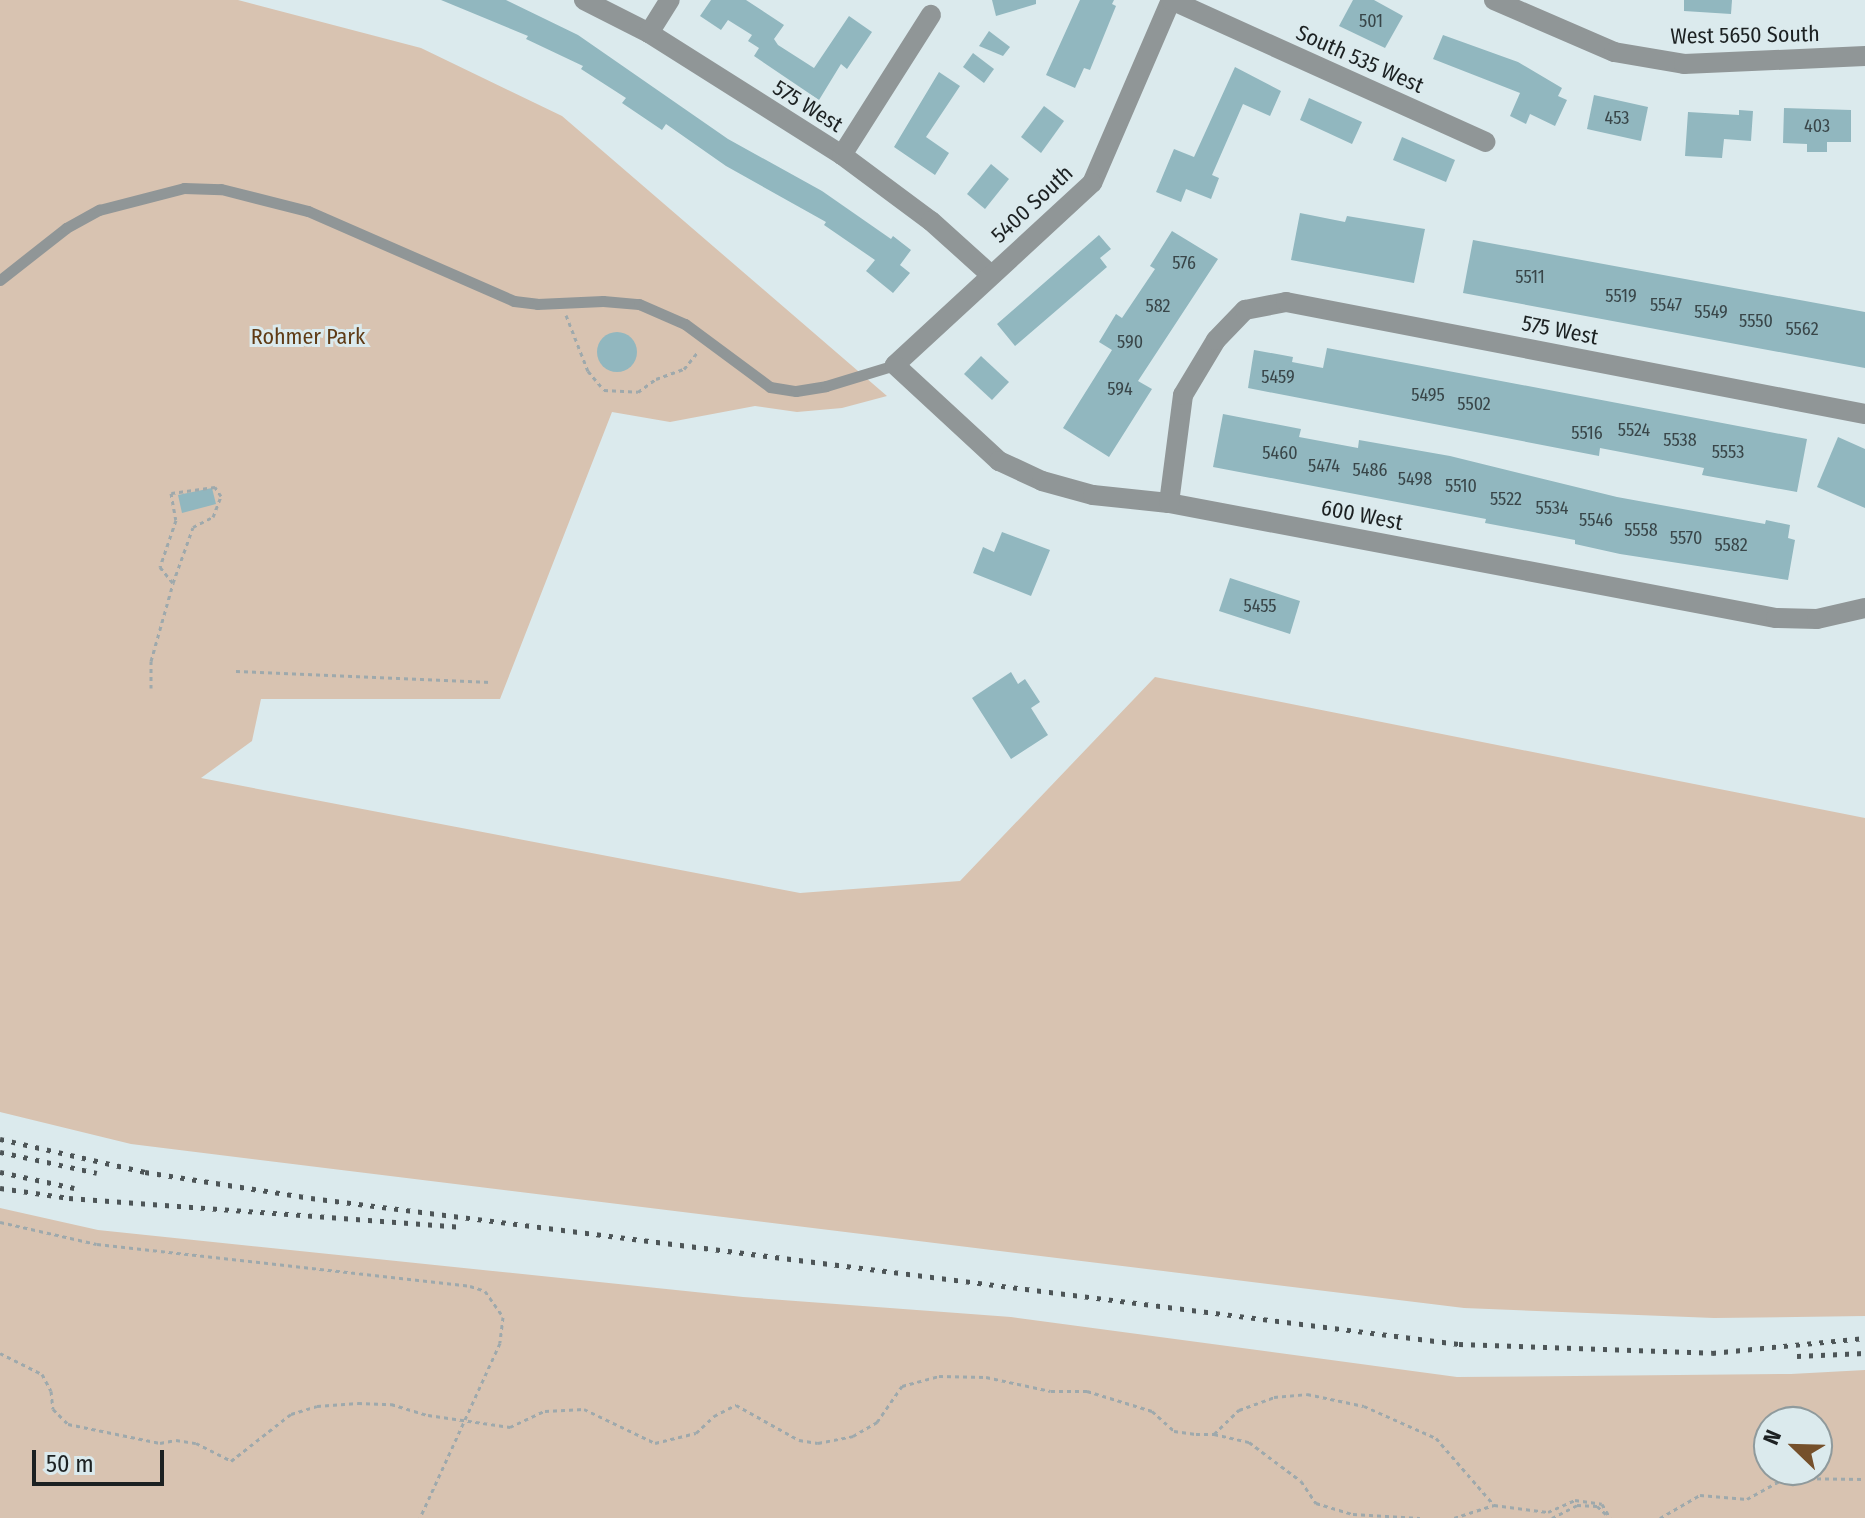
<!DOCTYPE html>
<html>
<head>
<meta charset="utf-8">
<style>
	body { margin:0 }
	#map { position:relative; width:1865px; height:1518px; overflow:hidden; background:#dbeaed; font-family:"Fira Sans Condensed",sans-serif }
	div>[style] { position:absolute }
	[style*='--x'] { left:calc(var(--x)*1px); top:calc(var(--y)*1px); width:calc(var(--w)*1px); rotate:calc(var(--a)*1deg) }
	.green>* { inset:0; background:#d8c3b1 }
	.building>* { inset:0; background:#91b7bf }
	.round { border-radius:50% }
	.path>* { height:3px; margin-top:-1.5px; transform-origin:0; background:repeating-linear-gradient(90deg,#9ea9ac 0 4px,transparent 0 8px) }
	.lane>* { height:11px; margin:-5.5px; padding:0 5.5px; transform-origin:5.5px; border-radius:5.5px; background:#909697 }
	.street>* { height:20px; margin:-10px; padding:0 10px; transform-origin:10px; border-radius:10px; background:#909697 }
	.rail>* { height:5px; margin-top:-2.5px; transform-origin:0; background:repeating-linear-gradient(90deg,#4d5557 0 4px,transparent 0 12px) }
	span { translate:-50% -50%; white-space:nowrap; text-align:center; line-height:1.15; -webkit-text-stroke:6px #dbeaed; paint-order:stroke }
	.number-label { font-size:18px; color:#394649 }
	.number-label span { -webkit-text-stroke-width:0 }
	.street-label { font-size:22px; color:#1c2122 }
	.park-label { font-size:22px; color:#5f3b15 }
	.north { position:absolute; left:1753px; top:1406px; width:80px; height:80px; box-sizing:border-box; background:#dbeaed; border:2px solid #8f9a9c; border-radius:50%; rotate:293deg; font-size:22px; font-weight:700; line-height:32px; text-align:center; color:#1c2122 }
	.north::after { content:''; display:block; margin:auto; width:28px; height:36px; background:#75502b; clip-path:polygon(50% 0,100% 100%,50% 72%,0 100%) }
	.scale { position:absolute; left:32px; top:1450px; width:132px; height:36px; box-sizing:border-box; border:4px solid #1c2122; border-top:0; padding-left:10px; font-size:24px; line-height:28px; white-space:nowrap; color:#1c2122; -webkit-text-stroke:6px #dbeaed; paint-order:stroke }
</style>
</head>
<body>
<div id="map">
	<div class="green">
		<div style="clip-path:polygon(0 0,238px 0,421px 48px,562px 116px,887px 396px,842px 408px,797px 412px,755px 406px,670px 422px,612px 412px,500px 699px,261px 699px,252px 741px,201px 778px,800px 893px,960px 881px,1155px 677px,1865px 818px,1865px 1316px,1714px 1318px,1464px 1308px,131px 1144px,0 1112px)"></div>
		<div style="clip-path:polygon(evenodd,0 1208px,98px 1230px,743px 1297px,1011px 1317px,1457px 1377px,1791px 1374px,1865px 1370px,1865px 1518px,0 1518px,0 1208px,1817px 1422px,1817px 1470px,1769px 1470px,1769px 1422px,1817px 1422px)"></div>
	</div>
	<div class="building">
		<div style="clip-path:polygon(441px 0,506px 0,578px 35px,728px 139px,822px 191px,891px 239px,893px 236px,911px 250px,900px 265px,910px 273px,893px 293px,866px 271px,875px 260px,824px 225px,826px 222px,726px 166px,666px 124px,662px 130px,622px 103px,626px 98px,581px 69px,583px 66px,526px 39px,528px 36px)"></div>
		<div style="clip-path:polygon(711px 0,746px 0,784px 25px,774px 39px,778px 45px,814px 68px,849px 16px,872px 32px,847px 69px,841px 64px,819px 100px,754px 56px,759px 48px,748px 41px,752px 35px,728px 20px,721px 30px,700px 16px)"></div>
		<div style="clip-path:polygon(992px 0,1036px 0,1036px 4px,996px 16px)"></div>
		<div style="clip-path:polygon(1080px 0,1114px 0,1112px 4px,1116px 6px,1090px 70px,1084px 68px,1075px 88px,1046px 75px)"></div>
		<div style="clip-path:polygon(1353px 0,1374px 0,1403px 16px,1385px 48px,1339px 26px)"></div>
		<div style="clip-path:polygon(1684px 0,1732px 0,1731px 14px,1684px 11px)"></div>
		<div style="clip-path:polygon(989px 31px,1010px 47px,1003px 56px,979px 46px)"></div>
		<div style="clip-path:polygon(1443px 35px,1518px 62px,1562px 88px,1558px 96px,1567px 100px,1555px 126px,1530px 114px,1526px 124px,1510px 116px,1520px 93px,1433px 59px)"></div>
		<div style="clip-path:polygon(973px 53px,994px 69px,984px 83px,963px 67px)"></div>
		<div style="clip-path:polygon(1235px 67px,1281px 91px,1270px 116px,1243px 104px,1212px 175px,1219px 178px,1211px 199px,1186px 189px,1181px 202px,1156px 192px,1174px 149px,1194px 157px)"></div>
		<div style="clip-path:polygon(939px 72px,960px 86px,926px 137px,949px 153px,935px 175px,894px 147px)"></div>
		<div style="clip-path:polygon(1594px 95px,1648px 107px,1641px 141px,1587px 129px)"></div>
		<div style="clip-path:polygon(1309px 98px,1362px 122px,1352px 144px,1300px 120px)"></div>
		<div style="clip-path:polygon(1044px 106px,1064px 121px,1041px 153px,1021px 137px)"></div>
		<div style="clip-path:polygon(1784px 108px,1851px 110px,1851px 142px,1827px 142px,1827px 152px,1807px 152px,1807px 144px,1783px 143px)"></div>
		<div style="clip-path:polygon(1739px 110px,1753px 111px,1751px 141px,1724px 139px,1722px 158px,1685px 156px,1688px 112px,1739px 115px)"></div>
		<div style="clip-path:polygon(1402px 137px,1455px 160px,1446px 182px,1393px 160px)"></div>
		<div style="clip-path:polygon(991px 164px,1009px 179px,985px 209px,967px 194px)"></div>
		<div style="clip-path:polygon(1300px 213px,1345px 222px,1347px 216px,1425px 229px,1414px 283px,1291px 260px)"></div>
		<div style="clip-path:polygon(1172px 231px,1218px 259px,1138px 381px,1152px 389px,1109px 457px,1063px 428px,1112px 350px,1099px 342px,1116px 314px,1122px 318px,1155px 269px,1150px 266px)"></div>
		<div style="clip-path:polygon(1099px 235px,1111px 249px,1100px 258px,1107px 267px,1015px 346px,997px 324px)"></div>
		<div style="clip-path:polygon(1473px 240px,1865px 312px,1865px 368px,1463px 293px)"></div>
		<div class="round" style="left:597px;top:332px;width:40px;height:40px"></div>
		<div style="clip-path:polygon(1327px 348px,1807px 439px,1797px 492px,1702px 475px,1704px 468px,1600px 448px,1599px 456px,1248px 388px,1254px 350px,1293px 357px,1292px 362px,1323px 368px)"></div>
		<div style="clip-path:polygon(981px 356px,1009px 382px,992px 400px,964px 374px)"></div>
		<div style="clip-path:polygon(1223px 414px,1301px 429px,1299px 437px,1358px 448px,1359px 440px,1450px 456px,1617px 497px,1765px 524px,1766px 520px,1790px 525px,1788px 538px,1795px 540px,1788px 580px,1620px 554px,1575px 544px,1575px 540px,1485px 523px,1486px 519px,1213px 467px)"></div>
		<div style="clip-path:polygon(1838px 437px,1865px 449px,1865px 508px,1817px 487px)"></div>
		<div style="clip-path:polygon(212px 488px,216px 504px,182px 513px,178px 495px)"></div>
		<div style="clip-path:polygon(1002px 532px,1050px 550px,1031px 596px,973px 573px,983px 547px,994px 552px)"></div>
		<div style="clip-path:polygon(1230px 578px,1300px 601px,1290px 634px,1219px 611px)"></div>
		<div style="clip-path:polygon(1011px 672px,1018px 684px,1025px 679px,1040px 702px,1031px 708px,1048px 735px,1011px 759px,972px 698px)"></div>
	</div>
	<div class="path">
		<div style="--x:566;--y:315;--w:60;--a:68.6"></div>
		<div style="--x:588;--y:371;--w:25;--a:50"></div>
		<div style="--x:604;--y:390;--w:34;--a:3"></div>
		<div style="--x:638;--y:392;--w:22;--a:-36"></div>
		<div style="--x:656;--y:379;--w:30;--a:-20"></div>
		<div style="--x:684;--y:369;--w:21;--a:-51"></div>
		<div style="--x:236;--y:671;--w:255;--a:2.5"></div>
		<div style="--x:151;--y:688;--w:27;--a:-90"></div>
		<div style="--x:151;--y:661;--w:81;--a:-74.2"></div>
		<div style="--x:173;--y:583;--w:59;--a:-70.3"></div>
		<div style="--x:193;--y:527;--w:22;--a:-27"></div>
		<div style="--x:213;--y:517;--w:22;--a:-69"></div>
		<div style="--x:221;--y:496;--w:11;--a:-124"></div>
		<div style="--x:215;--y:487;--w:44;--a:172.2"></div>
		<div style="--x:171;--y:493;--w:27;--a:80"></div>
		<div style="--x:176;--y:520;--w:50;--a:108.8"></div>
		<div style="--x:160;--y:567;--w:21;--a:51"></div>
		<div style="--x:0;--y:1222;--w:99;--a:12.8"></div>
		<div style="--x:97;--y:1244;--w:375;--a:6.4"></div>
		<div style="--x:470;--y:1286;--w:16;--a:18"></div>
		<div style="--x:485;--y:1291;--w:32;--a:55"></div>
		<div style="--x:503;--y:1317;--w:26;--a:97"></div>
		<div style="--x:500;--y:1343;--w:192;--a:114.6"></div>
		<div style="--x:0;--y:1353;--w:47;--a:26.6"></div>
		<div style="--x:42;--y:1374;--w:19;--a:62"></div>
		<div style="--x:51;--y:1391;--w:18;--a:84"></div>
		<div style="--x:53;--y:1409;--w:21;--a:45"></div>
		<div style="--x:68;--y:1424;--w:94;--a:11.7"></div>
		<div style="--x:160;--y:1443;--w:16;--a:-11"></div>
		<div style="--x:176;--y:1440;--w:20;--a:9"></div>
		<div style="--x:196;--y:1443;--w:39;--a:27"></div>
		<div style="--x:231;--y:1461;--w:76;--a:-38.1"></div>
		<div style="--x:291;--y:1414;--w:27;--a:-17"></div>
		<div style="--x:317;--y:1406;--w:41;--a:-4.2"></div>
		<div style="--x:358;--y:1403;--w:33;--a:2"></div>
		<div style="--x:391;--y:1404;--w:39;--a:17"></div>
		<div style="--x:428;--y:1415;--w:83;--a:8.3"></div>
		<div style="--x:510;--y:1427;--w:38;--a:-25"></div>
		<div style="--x:545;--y:1411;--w:39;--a:-3"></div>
		<div style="--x:584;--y:1409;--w:79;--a:25.6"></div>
		<div style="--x:655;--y:1443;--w:42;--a:-13.7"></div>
		<div style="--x:696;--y:1433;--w:25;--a:-43"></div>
		<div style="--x:714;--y:1416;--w:25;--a:-27"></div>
		<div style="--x:736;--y:1405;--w:72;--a:29.1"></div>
		<div style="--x:799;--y:1440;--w:19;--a:9"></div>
		<div style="--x:818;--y:1443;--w:36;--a:-11"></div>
		<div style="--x:853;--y:1436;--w:28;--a:-30"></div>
		<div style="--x:877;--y:1422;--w:44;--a:-55.2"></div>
		<div style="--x:902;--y:1386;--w:38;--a:-15"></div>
		<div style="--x:939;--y:1376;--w:47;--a:1.2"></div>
		<div style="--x:986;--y:1377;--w:66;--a:12.2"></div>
		<div style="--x:1051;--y:1391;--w:36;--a:0"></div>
		<div style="--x:1087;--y:1391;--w:68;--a:17.1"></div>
		<div style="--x:1152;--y:1411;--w:30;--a:42"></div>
		<div style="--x:1174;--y:1431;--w:22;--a:8"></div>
		<div style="--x:1196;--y:1434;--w:18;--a:0"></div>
		<div style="--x:1214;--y:1434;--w:35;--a:-44"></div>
		<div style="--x:1239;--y:1410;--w:37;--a:-20"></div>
		<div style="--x:1274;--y:1397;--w:33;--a:-5"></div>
		<div style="--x:1307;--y:1394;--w:58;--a:11.9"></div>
		<div style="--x:1364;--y:1406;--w:79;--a:24"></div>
		<div style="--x:1436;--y:1438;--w:89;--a:49.1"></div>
		<div style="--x:1494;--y:1505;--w:54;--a:7.4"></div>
		<div style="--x:1548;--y:1512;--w:30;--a:-24"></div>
		<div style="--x:1575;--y:1500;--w:27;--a:8"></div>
		<div style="--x:1602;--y:1504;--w:16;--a:60"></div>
		<div style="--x:1214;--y:1434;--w:36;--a:13"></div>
		<div style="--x:1249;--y:1442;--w:65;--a:36.9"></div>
		<div style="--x:1301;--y:1481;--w:27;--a:56"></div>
		<div style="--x:1316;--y:1503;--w:39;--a:17"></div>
		<div style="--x:1353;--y:1514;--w:67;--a:3.4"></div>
		<div style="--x:1454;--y:1518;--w:42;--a:-18"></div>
		<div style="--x:1552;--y:1518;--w:28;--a:-27"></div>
		<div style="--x:1577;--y:1505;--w:20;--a:3"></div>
		<div style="--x:1597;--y:1506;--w:12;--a:42"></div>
		<div style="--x:1660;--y:1518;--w:46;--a:-29.9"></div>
		<div style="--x:1700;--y:1495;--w:47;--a:4.9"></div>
		<div style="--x:1747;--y:1499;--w:43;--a:-28.9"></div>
		<div style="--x:1785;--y:1478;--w:80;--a:0.7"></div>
	</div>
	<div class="lane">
		<div style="--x:0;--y:280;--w:84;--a:-38.2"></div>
		<div style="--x:66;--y:228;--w:38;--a:-29"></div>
		<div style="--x:99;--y:210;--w:88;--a:-14.5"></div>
		<div style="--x:184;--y:188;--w:37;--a:2"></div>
		<div style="--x:221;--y:189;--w:90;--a:14.2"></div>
		<div style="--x:308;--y:211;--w:225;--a:23.6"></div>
		<div style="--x:514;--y:301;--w:23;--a:7"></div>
		<div style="--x:537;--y:304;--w:66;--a:-2.6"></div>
		<div style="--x:603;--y:301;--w:36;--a:5"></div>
		<div style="--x:639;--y:304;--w:50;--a:23.5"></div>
		<div style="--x:685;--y:324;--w:106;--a:36.5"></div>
		<div style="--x:770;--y:387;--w:26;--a:9"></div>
		<div style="--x:796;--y:391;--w:30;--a:-9"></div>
		<div style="--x:826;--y:386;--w:72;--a:-16.9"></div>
	</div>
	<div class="street">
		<div style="--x:584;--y:0;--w:73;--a:26.9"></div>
		<div style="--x:649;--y:33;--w:228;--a:32.3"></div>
		<div style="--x:842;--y:155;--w:111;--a:36.6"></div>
		<div style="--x:931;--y:221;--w:81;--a:42"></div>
		<div style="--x:1171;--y:0;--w:199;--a:113.3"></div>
		<div style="--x:1092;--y:183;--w:268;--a:137.3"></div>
		<div style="--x:895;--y:365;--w:142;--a:42.7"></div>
		<div style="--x:999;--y:461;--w:47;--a:24.9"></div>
		<div style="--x:1042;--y:481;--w:53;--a:15.4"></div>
		<div style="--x:1093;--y:495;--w:76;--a:6"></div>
		<div style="--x:1169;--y:503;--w:618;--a:10.73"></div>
		<div style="--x:1776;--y:618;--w:41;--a:1.4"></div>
		<div style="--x:1817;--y:619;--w:49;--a:-12.9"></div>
		<div style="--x:1171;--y:0;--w:345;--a:24.3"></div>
		<div style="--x:1494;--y:0;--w:131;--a:23.4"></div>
		<div style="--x:1614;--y:52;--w:71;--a:9.7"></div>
		<div style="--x:1684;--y:64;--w:181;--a:-2.5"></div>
		<div style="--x:649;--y:33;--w:39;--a:-58"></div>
		<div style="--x:842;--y:155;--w:166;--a:-57.6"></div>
		<div style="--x:1169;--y:503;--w:109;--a:-82.6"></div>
		<div style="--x:1183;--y:395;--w:64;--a:-59"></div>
		<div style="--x:1216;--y:340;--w:42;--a:-46"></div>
		<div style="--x:1245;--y:310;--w:42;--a:-11"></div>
		<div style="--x:1286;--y:302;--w:590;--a:10.95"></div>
	</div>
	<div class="rail">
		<div style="--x:0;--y:1139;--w:149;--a:12.8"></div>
		<div style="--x:145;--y:1172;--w:168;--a:8.9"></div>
		<div style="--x:311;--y:1198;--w:1157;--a:7.25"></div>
		<div style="--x:1459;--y:1344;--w:253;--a:2"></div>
		<div style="--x:1712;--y:1353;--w:154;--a:-5.6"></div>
		<div style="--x:0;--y:1152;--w:99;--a:12.2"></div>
		<div style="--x:0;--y:1172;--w:76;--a:12.2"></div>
		<div style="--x:0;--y:1188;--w:70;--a:8.2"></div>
		<div style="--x:69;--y:1198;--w:395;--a:4.2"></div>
		<div style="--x:1797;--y:1356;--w:68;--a:-2.5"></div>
	</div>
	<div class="number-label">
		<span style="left:1371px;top:21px">501</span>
		<span style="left:1617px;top:118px">453</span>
		<span style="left:1817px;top:126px">403</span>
		<span style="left:1184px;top:263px">576</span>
		<span style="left:1530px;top:277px">5511</span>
		<span style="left:1621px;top:296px">5519</span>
		<span style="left:1666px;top:305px">5547</span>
		<span style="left:1158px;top:306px">582</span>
		<span style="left:1711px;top:312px">5549</span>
		<span style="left:1756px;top:321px">5550</span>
		<span style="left:1802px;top:329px">5562</span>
		<span style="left:1130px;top:342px">590</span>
		<span style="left:1278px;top:377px">5459</span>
		<span style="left:1120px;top:389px">594</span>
		<span style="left:1428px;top:395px">5495</span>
		<span style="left:1474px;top:404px">5502</span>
		<span style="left:1634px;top:430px">5524</span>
		<span style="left:1587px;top:433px">5516</span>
		<span style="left:1680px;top:440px">5538</span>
		<span style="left:1728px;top:452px">5553</span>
		<span style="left:1280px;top:453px">5460</span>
		<span style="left:1324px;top:466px">5474</span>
		<span style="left:1370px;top:470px">5486</span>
		<span style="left:1415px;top:479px">5498</span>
		<span style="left:1461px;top:486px">5510</span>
		<span style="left:1506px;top:499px">5522</span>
		<span style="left:1552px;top:508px">5534</span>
		<span style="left:1596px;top:520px">5546</span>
		<span style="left:1641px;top:530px">5558</span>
		<span style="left:1686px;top:538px">5570</span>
		<span style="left:1731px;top:545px">5582</span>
		<span style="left:1260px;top:606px">5455</span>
	</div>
	<div class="street-label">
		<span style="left:1745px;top:35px;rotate:-1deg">West 5650 South</span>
		<span style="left:1360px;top:59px;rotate:24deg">South 535 West</span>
		<span style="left:808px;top:106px;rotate:32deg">575 West</span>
		<span style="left:1032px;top:204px;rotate:-43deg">5400 South</span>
		<span style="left:1560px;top:330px;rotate:11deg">575 West</span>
		<span style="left:1362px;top:515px;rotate:11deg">600 West</span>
	</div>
	<div class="park-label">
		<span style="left:308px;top:337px">Rohmer Park</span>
	</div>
	<div class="north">N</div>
	<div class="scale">50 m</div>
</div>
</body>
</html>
